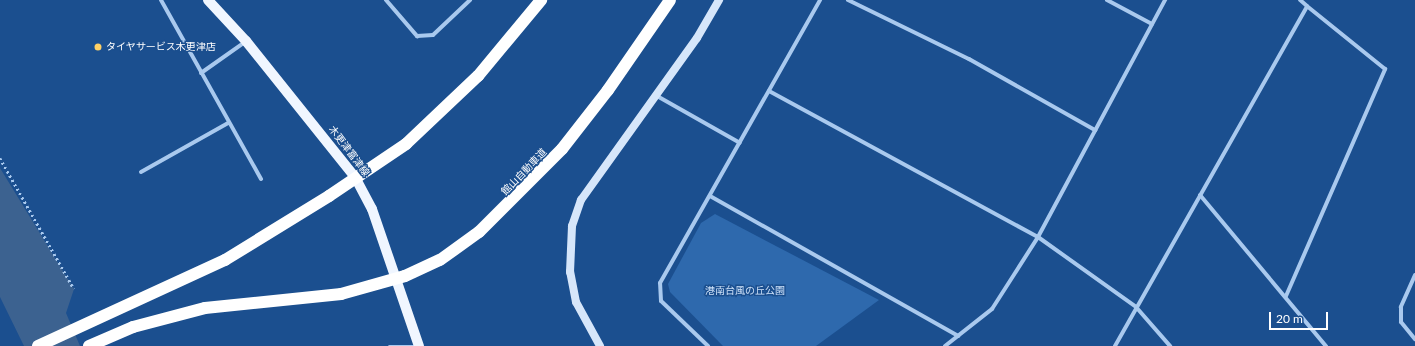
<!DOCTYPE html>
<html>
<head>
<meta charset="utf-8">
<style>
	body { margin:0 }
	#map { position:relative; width:1415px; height:346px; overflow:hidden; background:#1b4f8f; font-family:Lato,"Noto Sans JP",sans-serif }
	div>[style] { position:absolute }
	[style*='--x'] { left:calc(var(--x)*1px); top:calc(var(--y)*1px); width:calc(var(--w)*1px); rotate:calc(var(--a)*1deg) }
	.green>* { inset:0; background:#2e69ad }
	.water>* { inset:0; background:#3c6290 }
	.path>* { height:2.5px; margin-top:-1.25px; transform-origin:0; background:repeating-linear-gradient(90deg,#a9c9ee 0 2px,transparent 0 5px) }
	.lane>* { height:3px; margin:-1.5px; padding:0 1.5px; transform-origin:1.5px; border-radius:1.5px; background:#a9c9ee }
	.street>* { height:4px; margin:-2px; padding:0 2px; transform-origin:2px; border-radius:2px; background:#a9c9ee }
	.secondary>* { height:8px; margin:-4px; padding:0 4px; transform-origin:4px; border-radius:4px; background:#d6e6fa }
	.primary>* { height:10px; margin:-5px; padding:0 5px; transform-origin:5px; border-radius:5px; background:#f0f6ff }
	.highway>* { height:12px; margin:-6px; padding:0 6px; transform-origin:6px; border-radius:6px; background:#fff }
	.highway-bridge>* { height:12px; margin:-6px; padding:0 6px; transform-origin:6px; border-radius:6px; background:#fff }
	.dots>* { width:11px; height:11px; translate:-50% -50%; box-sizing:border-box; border:2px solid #1b4f8f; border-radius:50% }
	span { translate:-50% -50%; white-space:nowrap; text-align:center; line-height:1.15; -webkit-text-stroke:3px #1b4f8f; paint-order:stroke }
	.poi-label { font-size:10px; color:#fff }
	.left { translate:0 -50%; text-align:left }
	.street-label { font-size:10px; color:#fff }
	.park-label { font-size:10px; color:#cfe3fa }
	.scale { position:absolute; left:1269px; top:312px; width:59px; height:18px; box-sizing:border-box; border:2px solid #fff; border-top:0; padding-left:5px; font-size:12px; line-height:14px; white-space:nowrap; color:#fff; -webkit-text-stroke:3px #1b4f8f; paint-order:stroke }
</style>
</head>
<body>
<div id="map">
	<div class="green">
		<div style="clip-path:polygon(715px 214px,879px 300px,816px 346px,723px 346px,670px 292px,668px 284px,701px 223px)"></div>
	</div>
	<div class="water">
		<div style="clip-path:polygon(0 168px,74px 289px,66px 313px,80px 346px,24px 346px,0 297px)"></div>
	</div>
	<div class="path">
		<div style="--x:0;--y:158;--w:150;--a:60.5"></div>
	</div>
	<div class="lane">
		<div style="--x:389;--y:346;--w:28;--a:0"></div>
	</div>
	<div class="street">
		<div style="--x:161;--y:0;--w:205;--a:60.8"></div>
		<div style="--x:386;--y:0;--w:48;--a:49.3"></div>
		<div style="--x:417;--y:36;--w:16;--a:-4"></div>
		<div style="--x:433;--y:35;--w:51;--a:-43.4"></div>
		<div style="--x:848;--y:0;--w:135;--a:26"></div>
		<div style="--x:969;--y:59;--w:145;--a:29.4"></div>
		<div style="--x:1107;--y:0;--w:51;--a:28.1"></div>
		<div style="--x:201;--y:73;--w:54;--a:-35.2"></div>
		<div style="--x:769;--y:91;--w:306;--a:28.5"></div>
		<div style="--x:1038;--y:237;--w:120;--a:35.5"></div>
		<div style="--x:1136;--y:307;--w:52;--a:48.9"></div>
		<div style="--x:657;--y:96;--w:95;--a:29.5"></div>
		<div style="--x:141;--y:172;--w:100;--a:-29.4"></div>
		<div style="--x:1200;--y:195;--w:197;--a:50.2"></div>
		<div style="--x:710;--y:196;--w:285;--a:29.4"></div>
		<div style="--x:1415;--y:275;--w:35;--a:114"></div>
		<div style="--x:1401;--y:307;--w:15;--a:90"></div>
		<div style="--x:1401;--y:322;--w:22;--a:51"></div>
		<div style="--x:1286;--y:296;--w:248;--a:-66.4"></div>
		<div style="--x:1385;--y:69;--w:100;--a:-141.1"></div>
		<div style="--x:708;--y:346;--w:65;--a:-136.2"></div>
		<div style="--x:661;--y:301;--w:18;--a:-93"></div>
		<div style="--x:660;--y:283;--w:325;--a:-60.5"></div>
		<div style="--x:945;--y:346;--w:60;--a:-38.2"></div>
		<div style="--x:992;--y:309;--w:85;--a:-57.4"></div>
		<div style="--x:1038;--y:237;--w:269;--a:-61.8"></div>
		<div style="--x:1115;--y:346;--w:390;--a:-60.5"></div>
		<div style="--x:1307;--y:6;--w:9;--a:-139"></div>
	</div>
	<div class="secondary">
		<div style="--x:600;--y:346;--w:50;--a:-118.6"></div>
		<div style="--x:576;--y:302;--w:31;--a:-101"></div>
		<div style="--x:570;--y:272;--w:46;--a:-87.5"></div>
		<div style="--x:572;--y:226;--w:28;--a:-71"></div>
		<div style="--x:581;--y:200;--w:199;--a:-54.4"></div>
		<div style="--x:697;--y:38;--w:44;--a:-59.9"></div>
	</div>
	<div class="primary">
		<div style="--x:208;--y:0;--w:56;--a:47.2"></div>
		<div style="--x:246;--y:41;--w:174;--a:51.3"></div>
		<div style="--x:355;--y:177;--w:36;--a:62"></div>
		<div style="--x:372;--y:209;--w:145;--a:71.1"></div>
	</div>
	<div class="highway">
		<div style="--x:406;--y:144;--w:99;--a:-43.4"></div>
		<div style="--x:478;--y:76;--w:99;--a:-50.3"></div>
		<div style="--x:479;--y:232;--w:117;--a:-45"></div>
		<div style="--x:562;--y:149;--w:75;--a:-52.1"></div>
		<div style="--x:608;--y:90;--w:109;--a:-55.4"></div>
		<div style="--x:38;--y:346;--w:206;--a:-24.7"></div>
		<div style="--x:225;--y:260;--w:122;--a:-31.6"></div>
		<div style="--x:89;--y:346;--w:48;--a:-23.4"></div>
		<div style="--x:133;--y:327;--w:74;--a:-14.8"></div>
		<div style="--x:205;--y:308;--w:137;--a:-5.9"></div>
	</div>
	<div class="highway-bridge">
		<div style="--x:329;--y:196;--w:93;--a:-34"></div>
		<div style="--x:341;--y:294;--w:66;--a:-15.7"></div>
		<div style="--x:405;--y:276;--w:38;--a:-25"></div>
		<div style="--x:440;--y:260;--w:48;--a:-35.7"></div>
	</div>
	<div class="dots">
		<div style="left:98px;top:47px;background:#ffd166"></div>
	</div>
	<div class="poi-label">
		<span class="left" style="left:106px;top:47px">タイヤサービス木更津店</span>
	</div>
	<div class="street-label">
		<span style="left:349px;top:151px;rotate:53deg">木更津富津線</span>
		<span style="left:524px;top:172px;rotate:-46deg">館山自動車道</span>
	</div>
	<div class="park-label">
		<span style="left:745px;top:291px">港南台風の丘公園</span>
	</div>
	<div class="scale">20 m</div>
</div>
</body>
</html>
